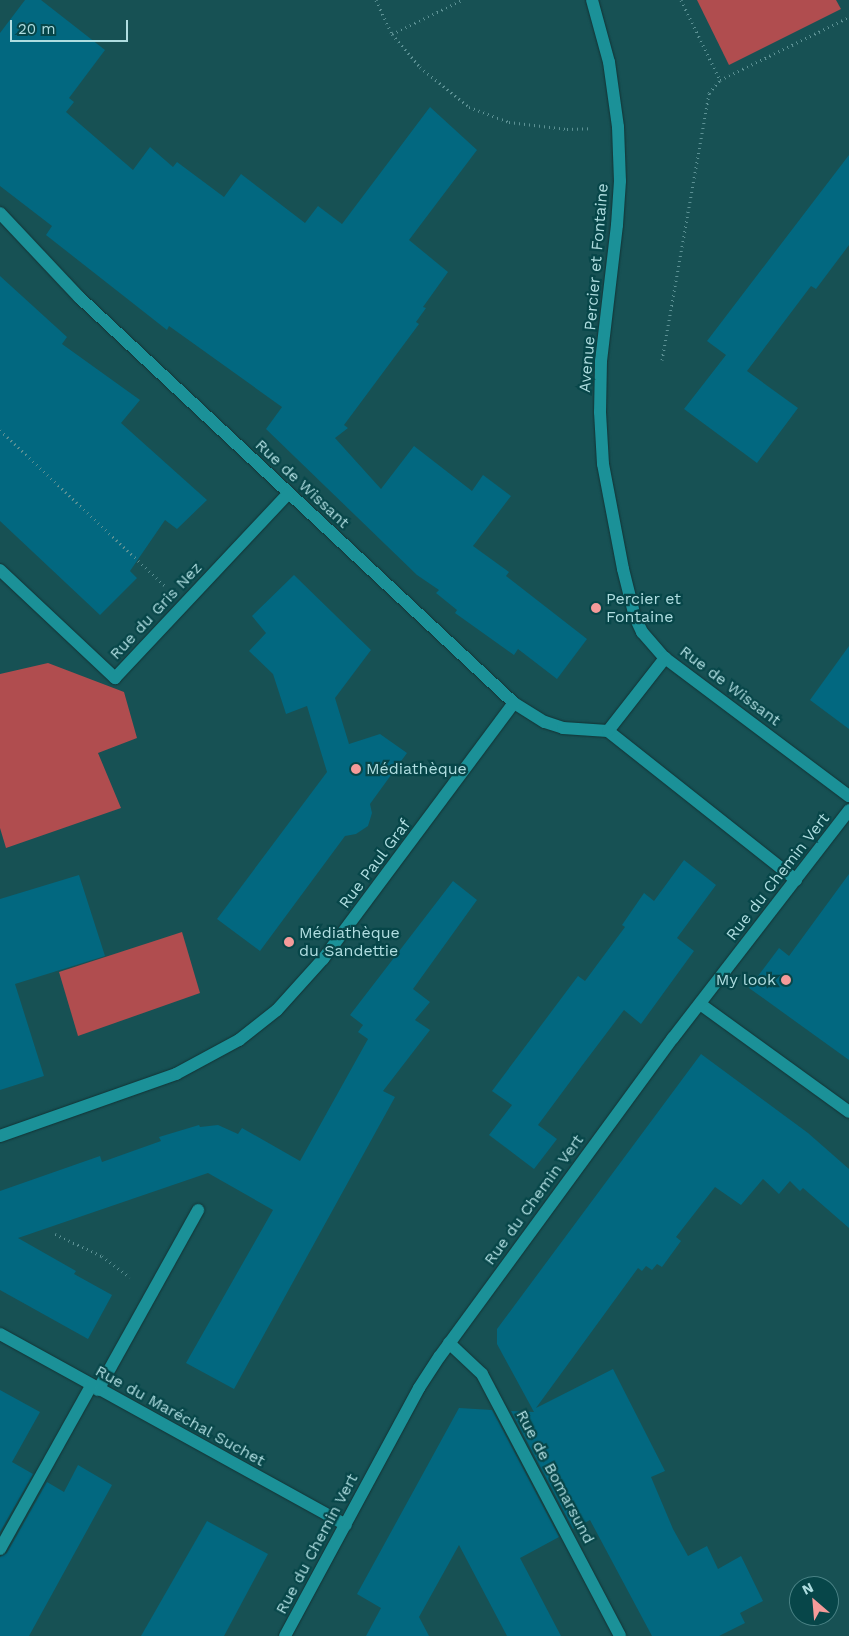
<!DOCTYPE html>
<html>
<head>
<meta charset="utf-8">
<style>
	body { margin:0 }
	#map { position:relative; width:849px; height:1636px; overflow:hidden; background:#175154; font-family:"Work Sans",sans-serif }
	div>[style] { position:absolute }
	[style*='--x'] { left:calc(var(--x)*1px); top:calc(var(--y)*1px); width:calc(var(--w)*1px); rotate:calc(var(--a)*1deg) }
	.green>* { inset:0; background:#b04d4f }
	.building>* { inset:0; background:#026880 }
	.path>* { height:3px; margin-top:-1.5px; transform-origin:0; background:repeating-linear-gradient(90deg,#5c9194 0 1px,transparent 0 5px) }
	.roads { filter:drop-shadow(0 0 1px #123335) drop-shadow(0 0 1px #123335) }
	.minor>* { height:12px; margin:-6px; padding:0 6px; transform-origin:6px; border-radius:6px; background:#1b9198 }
	.tertiary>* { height:12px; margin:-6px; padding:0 6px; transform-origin:6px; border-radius:6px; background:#1b9198 }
	.dots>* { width:14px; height:14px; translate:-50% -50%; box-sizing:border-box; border:2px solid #074649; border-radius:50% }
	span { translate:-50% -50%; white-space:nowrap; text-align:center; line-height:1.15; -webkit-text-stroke:4.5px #074649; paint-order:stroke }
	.street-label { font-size:16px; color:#afdde0 }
	.poi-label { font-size:16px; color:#afdde0 }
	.left { translate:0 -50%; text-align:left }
	.right { translate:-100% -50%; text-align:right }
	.north { position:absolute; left:789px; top:1576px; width:50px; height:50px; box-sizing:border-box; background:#074649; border:1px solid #4a8285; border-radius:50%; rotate:333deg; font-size:14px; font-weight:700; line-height:20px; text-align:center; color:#afdde0 }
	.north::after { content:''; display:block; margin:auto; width:18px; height:22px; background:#f59b9a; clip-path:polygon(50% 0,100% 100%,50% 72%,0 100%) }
	.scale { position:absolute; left:10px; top:20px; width:118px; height:22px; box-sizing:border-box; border:2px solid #afdde0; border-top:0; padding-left:6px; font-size:15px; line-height:18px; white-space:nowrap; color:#afdde0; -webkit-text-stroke:4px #074649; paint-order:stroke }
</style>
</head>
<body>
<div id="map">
	<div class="green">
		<div style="clip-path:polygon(697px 0,836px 0,841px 9px,729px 65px)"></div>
		<div style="clip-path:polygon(48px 663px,124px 692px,137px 738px,98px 753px,121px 808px,6px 848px,0 828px,0 674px)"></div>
		<div style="clip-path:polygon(182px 932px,200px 993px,78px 1036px,59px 972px)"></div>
	</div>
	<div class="building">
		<div style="clip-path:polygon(25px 0,41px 0,105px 50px,69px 98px,74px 102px,66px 112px,133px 170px,150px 147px,173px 167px,177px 162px,224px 197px,241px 174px,305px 223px,318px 206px,342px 224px,430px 107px,477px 150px,409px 240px,448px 272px,423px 307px,426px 308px,416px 322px,419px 324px,344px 425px,348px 428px,335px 438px,381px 489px,414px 446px,472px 491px,483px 475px,511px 496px,473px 546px,509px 572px,506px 576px,587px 639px,557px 679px,518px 649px,514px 655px,455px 613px,457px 610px,436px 593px,439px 590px,417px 575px,266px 429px,282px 407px,169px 326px,167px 330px,46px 235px,52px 226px,0 186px,0 33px)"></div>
		<div style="clip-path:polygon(849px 155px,849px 245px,816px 289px,811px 286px,747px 371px,798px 408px,757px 463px,684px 409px,726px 355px,707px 341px)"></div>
		<div style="clip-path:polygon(0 276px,67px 337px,62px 344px,140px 400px,121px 423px,207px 500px,177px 529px,165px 520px,130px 571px,137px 578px,100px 615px,0 521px)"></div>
		<div style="clip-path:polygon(294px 575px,371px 650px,335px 698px,349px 744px,380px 734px,407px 753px,370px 804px,372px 813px,368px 826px,356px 834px,345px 836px,260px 951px,217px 919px,327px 772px,307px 706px,286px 714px,273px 674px,249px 651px,266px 633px,252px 616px)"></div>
		<div style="clip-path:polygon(849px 646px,849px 729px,810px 700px)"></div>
		<div style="clip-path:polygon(684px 860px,716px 885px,677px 938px,694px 951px,641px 1024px,624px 1010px,581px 1067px,538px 1125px,557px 1139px,534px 1169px,489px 1135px,512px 1105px,492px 1091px,578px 976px,585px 981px,625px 927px,622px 925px,644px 893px,654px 901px)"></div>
		<div style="clip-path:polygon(849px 874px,849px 1060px,749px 988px,779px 948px,789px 956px)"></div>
		<div style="clip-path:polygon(79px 875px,105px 956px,15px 984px,44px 1076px,0 1090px,0 899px)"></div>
		<div style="clip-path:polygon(453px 881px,477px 900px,413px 989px,430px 1002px,415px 1020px,430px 1030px,383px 1091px,395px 1097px,234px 1389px,186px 1363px,273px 1210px,208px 1173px,18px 1238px,76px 1271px,74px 1274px,112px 1295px,88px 1339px,0 1290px,0 1191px,100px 1156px,102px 1162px,161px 1141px,159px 1137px,199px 1125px,200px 1127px,218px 1125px,238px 1134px,242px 1128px,300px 1161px,368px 1039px,358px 1032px,363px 1025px,350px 1015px)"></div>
		<div style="clip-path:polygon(701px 1054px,808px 1133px,849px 1169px,849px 1228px,803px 1188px,800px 1191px,790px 1181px,779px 1194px,763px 1179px,741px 1205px,715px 1187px,676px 1237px,681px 1241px,662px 1267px,657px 1264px,652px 1270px,646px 1266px,642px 1271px,638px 1268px,536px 1408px,613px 1369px,665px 1471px,651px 1477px,673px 1529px,688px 1556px,707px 1546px,718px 1569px,741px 1556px,763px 1601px,740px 1613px,745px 1623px,719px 1636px,652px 1636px,590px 1520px,573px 1529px,511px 1411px,534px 1412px,497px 1344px,497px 1329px)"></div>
		<div style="clip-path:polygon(0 1390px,40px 1412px,12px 1462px,33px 1474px,0 1532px)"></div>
		<div style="clip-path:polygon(459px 1408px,492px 1410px,559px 1537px,520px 1558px,561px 1636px,507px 1636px,459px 1545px,419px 1617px,429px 1636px,366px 1636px,381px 1608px,357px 1594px)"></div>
		<div style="clip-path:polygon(78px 1465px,112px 1485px,29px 1636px,0 1636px,0 1557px,7px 1553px,47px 1482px,64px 1492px)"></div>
		<div style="clip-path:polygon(207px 1521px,268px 1554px,224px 1636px,141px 1636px)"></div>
	</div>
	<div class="path">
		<div style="--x:376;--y:0;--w:38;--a:65"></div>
		<div style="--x:392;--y:34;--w:78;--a:-25.9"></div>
		<div style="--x:681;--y:0;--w:89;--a:64"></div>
		<div style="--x:392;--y:34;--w:43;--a:49.7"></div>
		<div style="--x:420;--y:67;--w:63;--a:39.2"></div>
		<div style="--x:469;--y:107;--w:43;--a:20.6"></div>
		<div style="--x:509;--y:122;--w:58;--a:6.9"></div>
		<div style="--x:567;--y:129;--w:24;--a:-2"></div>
		<div style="--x:662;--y:360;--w:271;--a:-80"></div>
		<div style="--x:709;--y:93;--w:17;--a:-50"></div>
		<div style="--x:720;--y:80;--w:144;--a:-26"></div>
		<div style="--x:0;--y:430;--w:226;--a:43.4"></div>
		<div style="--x:55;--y:1234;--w:52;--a:25.1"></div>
		<div style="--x:102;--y:1256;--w:35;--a:37"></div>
	</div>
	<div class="roads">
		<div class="minor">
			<div style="--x:592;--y:0;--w:64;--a:74.7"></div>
			<div style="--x:609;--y:62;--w:66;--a:82.1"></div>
			<div style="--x:618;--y:127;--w:54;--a:87.9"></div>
			<div style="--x:620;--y:181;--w:44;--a:93.9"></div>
			<div style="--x:617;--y:225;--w:137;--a:96.7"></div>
			<div style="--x:601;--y:361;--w:51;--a:91.1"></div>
			<div style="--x:600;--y:412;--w:52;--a:86.7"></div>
			<div style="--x:603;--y:464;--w:107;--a:79.2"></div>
			<div style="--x:623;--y:569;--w:49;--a:76"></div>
			<div style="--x:635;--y:617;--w:17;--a:65"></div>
			<div style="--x:642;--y:632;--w:35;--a:49"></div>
			<div style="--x:665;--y:658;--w:230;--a:36.9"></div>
			<div style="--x:0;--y:213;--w:115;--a:46.8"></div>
			<div style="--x:79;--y:297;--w:595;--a:43.03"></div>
			<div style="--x:514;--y:703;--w:36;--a:32"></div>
			<div style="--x:545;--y:722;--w:19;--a:18"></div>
			<div style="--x:563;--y:728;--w:45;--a:3.8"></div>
			<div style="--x:608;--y:731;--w:240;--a:38.4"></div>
			<div style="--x:0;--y:570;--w:158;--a:43.2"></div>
			<div style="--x:115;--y:678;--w:253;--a:-46.8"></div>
			<div style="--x:608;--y:731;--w:93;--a:-52"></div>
			<div style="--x:700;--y:1004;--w:184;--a:35.9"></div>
			<div style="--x:0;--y:1136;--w:187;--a:-19.4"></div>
			<div style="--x:176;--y:1074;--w:72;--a:-28.4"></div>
			<div style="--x:239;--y:1040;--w:48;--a:-38.3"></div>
			<div style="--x:277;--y:1010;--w:69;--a:-48"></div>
			<div style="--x:323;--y:959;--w:319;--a:-53.3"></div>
			<div style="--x:0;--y:1334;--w:395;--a:28.9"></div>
			<div style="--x:449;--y:1343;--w:45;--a:43.2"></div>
			<div style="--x:482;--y:1374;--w:296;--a:62.2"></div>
			<div style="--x:98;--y:1390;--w:206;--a:-60.9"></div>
			<div style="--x:0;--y:1549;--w:187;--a:-60.8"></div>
		</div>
		<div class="tertiary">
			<div style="--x:285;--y:1636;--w:282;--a:-61.6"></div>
			<div style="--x:419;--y:1388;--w:38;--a:-57"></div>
			<div style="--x:440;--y:1356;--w:394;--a:-53.8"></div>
			<div style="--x:673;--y:1038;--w:288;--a:-52.3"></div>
		</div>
	</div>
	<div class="dots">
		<div style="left:596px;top:608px;background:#f59b9a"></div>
		<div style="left:356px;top:769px;background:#f59b9a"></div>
		<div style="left:289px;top:942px;background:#f59b9a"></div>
		<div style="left:786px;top:980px;background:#f59b9a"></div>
	</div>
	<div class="street-label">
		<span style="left:594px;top:288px;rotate:-85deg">Avenue Percier et Fontaine</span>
		<span style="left:302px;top:484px;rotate:43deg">Rue de Wissant</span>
		<span style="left:156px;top:611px;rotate:-47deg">Rue du Gris Nez</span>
		<span style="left:730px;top:686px;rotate:37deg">Rue de Wissant</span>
		<span style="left:375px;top:864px;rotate:-53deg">Rue Paul Graf</span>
		<span style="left:778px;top:877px;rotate:-52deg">Rue du Chemin Vert</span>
		<span style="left:534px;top:1200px;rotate:-54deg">Rue du Chemin Vert</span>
		<span style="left:180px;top:1416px;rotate:29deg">Rue du Maréchal Suchet</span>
		<span style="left:555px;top:1477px;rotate:62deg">Rue de Bomarsund</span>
		<span style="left:317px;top:1544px;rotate:-62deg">Rue du Chemin Vert</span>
	</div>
	<div class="poi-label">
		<span class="left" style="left:606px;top:608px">Percier et<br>Fontaine</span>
		<span class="left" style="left:366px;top:769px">Médiathèque</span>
		<span class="left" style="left:299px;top:942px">Médiathèque<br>du Sandettie</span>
		<span class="right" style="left:776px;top:980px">My look</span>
	</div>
	<div class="north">N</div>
	<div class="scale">20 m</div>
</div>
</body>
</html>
